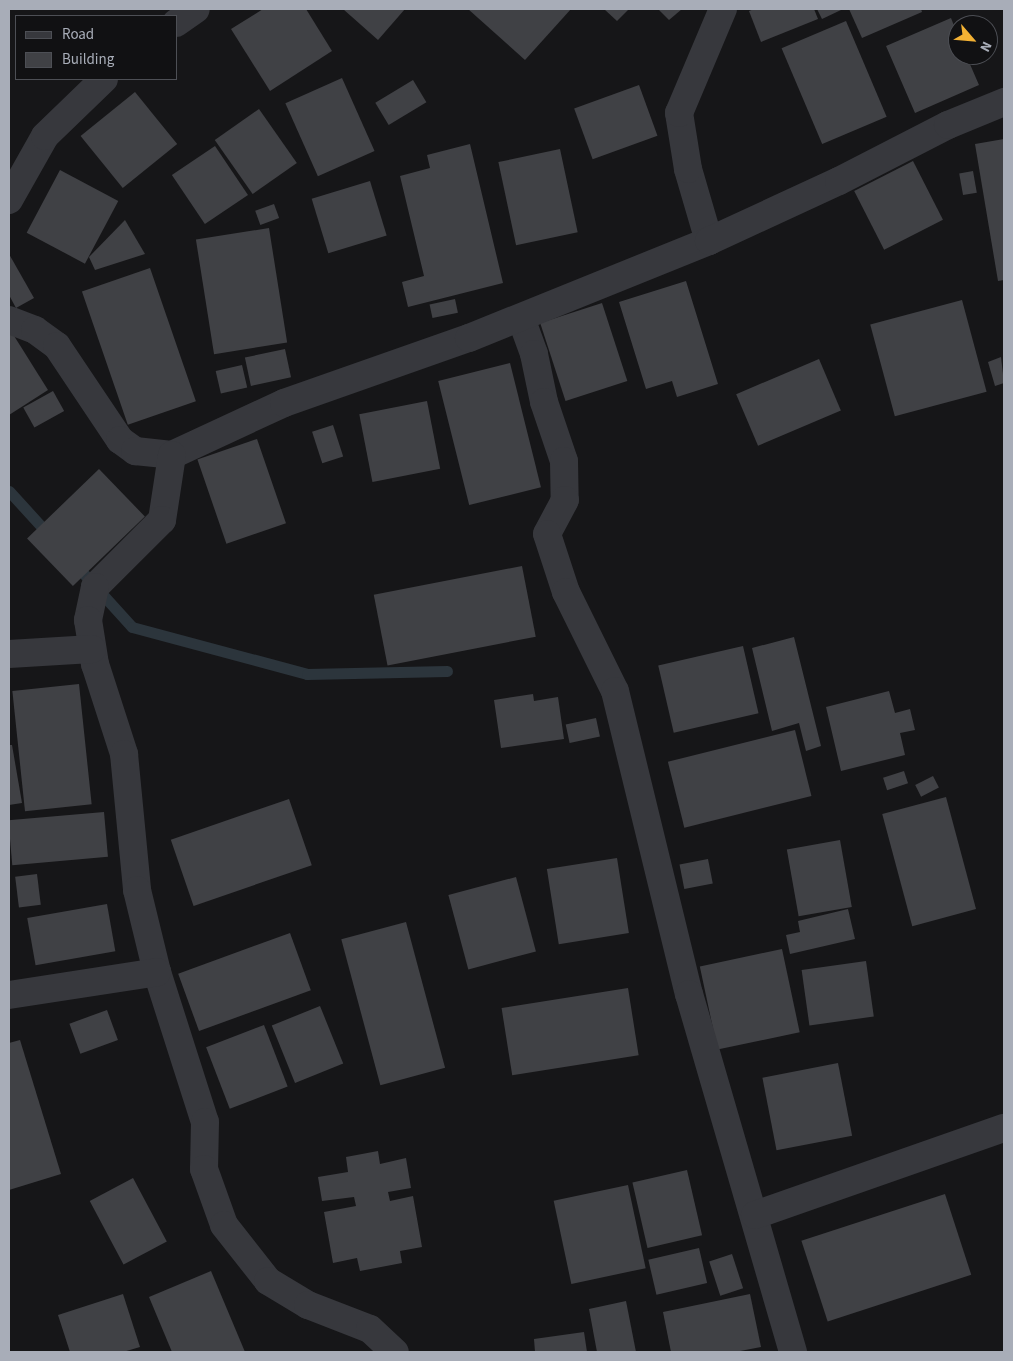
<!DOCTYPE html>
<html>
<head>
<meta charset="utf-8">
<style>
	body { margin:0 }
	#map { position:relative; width:1013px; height:1361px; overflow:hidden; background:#161618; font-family:"Source Sans 3",sans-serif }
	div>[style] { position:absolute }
	.stream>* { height:11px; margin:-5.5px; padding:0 5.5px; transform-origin:5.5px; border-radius:5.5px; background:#2c353c }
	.building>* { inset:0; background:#404145; transform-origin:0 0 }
	.minor>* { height:28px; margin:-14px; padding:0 14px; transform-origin:14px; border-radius:14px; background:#37383d }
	span { translate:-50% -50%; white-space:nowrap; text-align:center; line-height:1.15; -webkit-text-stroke:4px #111113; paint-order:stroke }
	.frame { position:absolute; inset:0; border:10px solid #a8adb8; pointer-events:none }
	.legend { position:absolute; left:15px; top:15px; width:162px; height:65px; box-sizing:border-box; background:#111113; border:1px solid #4d4f55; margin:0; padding:6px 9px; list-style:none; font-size:15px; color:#a8adb8 }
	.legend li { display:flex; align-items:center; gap:10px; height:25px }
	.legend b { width:25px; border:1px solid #4d4f55 }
	.north { position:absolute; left:948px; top:15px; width:50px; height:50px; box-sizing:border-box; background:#111113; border:1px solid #4d4f55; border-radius:50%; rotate:117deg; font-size:14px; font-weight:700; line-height:20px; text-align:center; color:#a8adb8 }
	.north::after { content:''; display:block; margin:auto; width:18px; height:22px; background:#f2b134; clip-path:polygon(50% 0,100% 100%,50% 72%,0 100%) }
</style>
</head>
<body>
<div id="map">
	<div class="stream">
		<div style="left:9px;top:491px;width:61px;rotate:47.7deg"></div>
		<div style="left:74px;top:563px;width:86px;rotate:47.8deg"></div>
		<div style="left:132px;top:627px;width:181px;rotate:15deg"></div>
		<div style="left:307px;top:674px;width:140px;rotate:-1.2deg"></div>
	</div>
	<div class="building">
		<div style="clip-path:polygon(263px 9px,306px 9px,332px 51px,270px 91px,231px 29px)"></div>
		<div style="clip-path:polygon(343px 9px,405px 9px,378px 40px)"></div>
		<div style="clip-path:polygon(468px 9px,571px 9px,525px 60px)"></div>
		<div style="clip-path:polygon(604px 9px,629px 9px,617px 21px)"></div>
		<div style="clip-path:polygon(658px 9px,682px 9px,669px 20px)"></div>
		<div style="clip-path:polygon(754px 9px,814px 9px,818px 19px,761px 42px,749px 11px)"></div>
		<div style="clip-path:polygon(817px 9px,841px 9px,841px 10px,822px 19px)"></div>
		<div style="clip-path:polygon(849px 9px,921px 9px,922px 12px,862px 38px)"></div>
		<div style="clip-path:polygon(951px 18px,958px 36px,958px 55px,966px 55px,979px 85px,915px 113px,886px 46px)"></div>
		<div style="left:846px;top:21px;width:104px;height:70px;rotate:67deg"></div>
		<div style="left:342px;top:78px;width:80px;height:62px;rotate:66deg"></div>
		<div style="left:413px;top:80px;width:26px;height:44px;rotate:59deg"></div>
		<div style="left:639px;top:85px;width:54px;height:69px;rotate:70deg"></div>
		<div style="left:135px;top:92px;width:67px;height:70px;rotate:51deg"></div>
		<div style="left:259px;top:109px;width:66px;height:54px;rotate:55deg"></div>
		<div style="clip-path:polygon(1004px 139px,1004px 280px,998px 281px,975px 144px)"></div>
		<div style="clip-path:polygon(470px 144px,503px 283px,408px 307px,402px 282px,424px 276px,400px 176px,430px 168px,427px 155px)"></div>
		<div style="left:215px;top:146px;width:59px;height:52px;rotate:56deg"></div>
		<div style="left:560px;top:149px;width:85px;height:63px;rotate:78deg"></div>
		<div style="left:913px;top:161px;width:66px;height:66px;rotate:63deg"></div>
		<div style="left:60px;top:170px;width:66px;height:71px;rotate:28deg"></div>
		<div style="left:973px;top:171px;width:22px;height:14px;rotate:80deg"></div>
		<div style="left:370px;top:181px;width:57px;height:61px;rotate:73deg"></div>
		<div style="left:274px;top:204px;width:15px;height:20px;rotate:70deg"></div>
		<div style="clip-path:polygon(125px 220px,145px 254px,95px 270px,89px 257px)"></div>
		<div style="left:269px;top:228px;width:116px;height:74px;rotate:81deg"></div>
		<div style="clip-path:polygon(9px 254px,34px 298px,16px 308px,9px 295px)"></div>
		<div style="left:150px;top:268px;width:141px;height:72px;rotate:71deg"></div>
		<div style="clip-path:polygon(686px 281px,718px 384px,677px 397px,672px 381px,646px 389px,619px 302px)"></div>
		<div style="left:455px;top:299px;width:14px;height:26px;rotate:78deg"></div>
		<div style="left:962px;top:300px;width:95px;height:95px;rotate:75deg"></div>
		<div style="left:602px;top:303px;width:82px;height:65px;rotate:72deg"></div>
		<div style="clip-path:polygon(11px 331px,48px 390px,9px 415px,9px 333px)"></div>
		<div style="left:285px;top:349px;width:29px;height:41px;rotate:78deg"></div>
		<div style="clip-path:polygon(1001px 357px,1004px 383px,995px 386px,988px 362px)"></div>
		<div style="left:819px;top:359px;width:56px;height:90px;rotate:67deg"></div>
		<div style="left:510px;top:363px;width:128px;height:74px;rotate:76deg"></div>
		<div style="left:242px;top:365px;width:23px;height:27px;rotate:77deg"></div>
		<div style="left:53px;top:391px;width:23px;height:34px;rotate:61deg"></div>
		<div style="left:427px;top:401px;width:69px;height:69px;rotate:79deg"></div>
		<div style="left:333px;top:425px;width:33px;height:22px;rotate:72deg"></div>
		<div style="left:257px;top:439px;width:89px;height:63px;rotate:71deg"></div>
		<div style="left:99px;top:469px;width:66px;height:100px;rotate:46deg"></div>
		<div style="left:522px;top:566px;width:72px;height:151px;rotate:79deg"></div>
		<div style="clip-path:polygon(794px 637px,821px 746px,806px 751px,799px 723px,772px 731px,752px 648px)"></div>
		<div style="left:743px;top:646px;width:69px;height:87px;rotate:77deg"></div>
		<div style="left:79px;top:684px;width:121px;height:67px;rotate:84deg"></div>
		<div style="clip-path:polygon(889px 691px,895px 713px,910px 709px,915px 730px,900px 733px,905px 755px,841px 771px,826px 707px)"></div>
		<div style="clip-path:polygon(533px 694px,534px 701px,558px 697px,564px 739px,501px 748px,494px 700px)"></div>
		<div style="left:596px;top:718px;width:19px;height:31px;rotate:78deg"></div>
		<div style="left:795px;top:730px;width:68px;height:131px;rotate:76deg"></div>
		<div style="clip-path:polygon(9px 745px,12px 745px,22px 803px,9px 805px)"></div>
		<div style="left:904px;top:771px;width:13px;height:22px;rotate:72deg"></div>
		<div style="left:933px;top:776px;width:13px;height:20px;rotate:63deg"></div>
		<div style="left:946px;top:797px;width:116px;height:66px;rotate:75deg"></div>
		<div style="left:289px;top:799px;width:70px;height:125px;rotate:71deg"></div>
		<div style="left:104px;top:812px;width:45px;height:96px;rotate:85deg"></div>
		<div style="left:840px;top:840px;width:68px;height:54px;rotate:80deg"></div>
		<div style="left:617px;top:858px;width:76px;height:71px;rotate:81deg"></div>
		<div style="left:708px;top:859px;width:25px;height:29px;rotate:79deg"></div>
		<div style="left:37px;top:874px;width:31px;height:22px;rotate:83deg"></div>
		<div style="left:516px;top:877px;width:77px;height:70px;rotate:75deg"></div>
		<div style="left:107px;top:904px;width:48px;height:81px;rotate:80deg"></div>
		<div style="clip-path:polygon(848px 909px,855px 939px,790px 954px,786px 935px,800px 932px,798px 921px)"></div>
		<div style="left:406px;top:922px;width:151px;height:67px;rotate:75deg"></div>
		<div style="left:290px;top:933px;width:61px;height:119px;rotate:70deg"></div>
		<div style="left:782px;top:949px;width:85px;height:84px;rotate:78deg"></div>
		<div style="left:866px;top:961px;width:56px;height:65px;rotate:82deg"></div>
		<div style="left:628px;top:988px;width:68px;height:128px;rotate:81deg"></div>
		<div style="left:320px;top:1006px;width:62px;height:52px;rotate:68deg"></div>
		<div style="left:107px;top:1010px;width:32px;height:40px;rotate:70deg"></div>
		<div style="left:264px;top:1025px;width:66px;height:62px;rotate:69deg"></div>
		<div style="clip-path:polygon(20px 1040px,61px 1174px,9px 1190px,9px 1043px)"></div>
		<div style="left:838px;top:1063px;width:74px;height:77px;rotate:79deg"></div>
		<div style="clip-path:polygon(378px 1151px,380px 1164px,406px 1158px,411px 1188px,388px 1192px,390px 1201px,413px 1196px,422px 1247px,400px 1251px,402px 1263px,360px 1271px,357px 1258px,333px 1263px,324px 1212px,356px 1206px,354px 1197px,322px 1201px,318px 1177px,348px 1172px,346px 1157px)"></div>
		<div style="left:687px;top:1170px;width:67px;height:56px;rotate:77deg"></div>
		<div style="left:133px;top:1178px;width:72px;height:49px;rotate:62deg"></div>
		<div style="left:628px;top:1185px;width:85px;height:76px;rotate:78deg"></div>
		<div style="left:945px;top:1194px;width:85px;height:151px;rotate:72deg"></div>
		<div style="left:699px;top:1248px;width:36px;height:52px;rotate:77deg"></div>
		<div style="left:732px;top:1254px;width:36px;height:24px;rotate:72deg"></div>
		<div style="clip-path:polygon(211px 1271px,245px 1352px,172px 1352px,149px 1297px)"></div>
		<div style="clip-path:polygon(123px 1294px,140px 1347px,123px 1352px,70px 1352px,58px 1315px)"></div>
		<div style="clip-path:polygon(750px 1294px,761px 1347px,735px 1352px,671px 1352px,663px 1312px)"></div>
		<div style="clip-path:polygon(626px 1301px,636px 1352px,597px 1352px,589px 1309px)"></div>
		<div style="clip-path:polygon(584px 1332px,587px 1352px,535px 1352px,534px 1339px)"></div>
	</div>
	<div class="minor">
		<div style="left:176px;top:23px;width:24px;rotate:-35deg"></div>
		<div style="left:9px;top:200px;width:73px;rotate:-60.6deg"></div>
		<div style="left:45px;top:136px;width:82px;rotate:-44deg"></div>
		<div style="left:709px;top:241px;width:75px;rotate:-106.3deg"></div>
		<div style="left:688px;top:169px;width:57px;rotate:-99.1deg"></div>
		<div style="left:679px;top:113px;width:113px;rotate:-67.1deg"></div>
		<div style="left:521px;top:318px;width:38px;rotate:70deg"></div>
		<div style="left:534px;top:354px;width:49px;rotate:78.2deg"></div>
		<div style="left:544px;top:402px;width:62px;rotate:71.3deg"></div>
		<div style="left:564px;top:461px;width:39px;rotate:89deg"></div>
		<div style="left:565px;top:500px;width:38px;rotate:118deg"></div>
		<div style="left:547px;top:534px;width:61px;rotate:71.9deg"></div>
		<div style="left:566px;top:592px;width:110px;rotate:63.7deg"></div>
		<div style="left:615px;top:691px;width:312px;rotate:76.3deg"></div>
		<div style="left:689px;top:994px;width:373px;rotate:73.8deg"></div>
		<div style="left:9px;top:320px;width:28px;rotate:21deg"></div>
		<div style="left:35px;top:330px;width:27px;rotate:36deg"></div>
		<div style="left:57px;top:346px;width:113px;rotate:56.2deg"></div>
		<div style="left:120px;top:440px;width:19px;rotate:36deg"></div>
		<div style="left:135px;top:451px;width:37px;rotate:6deg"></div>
		<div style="left:172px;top:455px;width:123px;rotate:-24.9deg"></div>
		<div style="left:284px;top:403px;width:196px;rotate:-19.4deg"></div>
		<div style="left:469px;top:338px;width:259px;rotate:-22deg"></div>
		<div style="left:709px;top:241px;width:143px;rotate:-24.8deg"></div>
		<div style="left:839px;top:181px;width:123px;rotate:-27.2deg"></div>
		<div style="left:948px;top:125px;width:61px;rotate:-22.3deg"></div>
		<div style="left:172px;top:455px;width:66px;rotate:98.7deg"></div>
		<div style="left:162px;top:520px;width:95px;rotate:135deg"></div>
		<div style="left:95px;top:587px;width:34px;rotate:102deg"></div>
		<div style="left:88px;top:620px;width:45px;rotate:81deg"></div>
		<div style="left:95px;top:664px;width:95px;rotate:72.1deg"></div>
		<div style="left:124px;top:754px;width:137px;rotate:84.5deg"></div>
		<div style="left:137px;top:890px;width:84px;rotate:76.3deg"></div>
		<div style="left:157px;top:972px;width:157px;rotate:72.3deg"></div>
		<div style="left:205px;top:1122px;width:47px;rotate:91.2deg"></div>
		<div style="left:204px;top:1169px;width:59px;rotate:70.3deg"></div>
		<div style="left:224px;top:1225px;width:71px;rotate:51.8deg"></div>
		<div style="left:268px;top:1281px;width:47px;rotate:31deg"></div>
		<div style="left:308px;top:1305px;width:66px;rotate:21.2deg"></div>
		<div style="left:370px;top:1329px;width:34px;rotate:43deg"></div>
		<div style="left:9px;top:654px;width:83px;rotate:-3.4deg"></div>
		<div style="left:9px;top:995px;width:150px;rotate:-8.8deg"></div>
		<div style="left:755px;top:1215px;width:264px;rotate:-19.3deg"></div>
	</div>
	<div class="frame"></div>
	<ul class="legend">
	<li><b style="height:6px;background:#37383d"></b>Road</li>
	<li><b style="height:14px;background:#404145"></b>Building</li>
	</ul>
	<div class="north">N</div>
</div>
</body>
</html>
